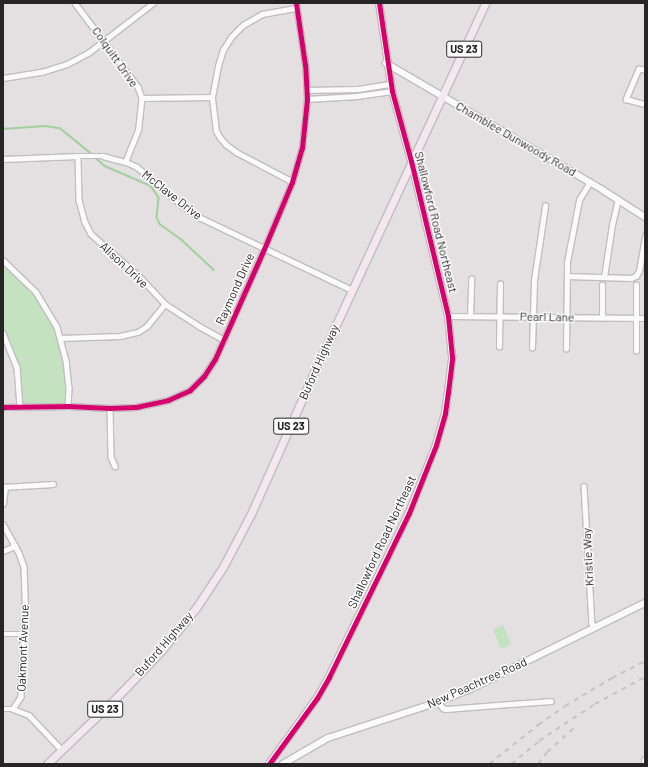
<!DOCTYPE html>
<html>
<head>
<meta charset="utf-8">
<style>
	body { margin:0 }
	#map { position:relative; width:648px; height:767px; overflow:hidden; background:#e4dfe1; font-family:Barlow,sans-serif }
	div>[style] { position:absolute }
	.green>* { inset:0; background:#c4e2c0; transform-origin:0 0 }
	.stream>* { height:1.5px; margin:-0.75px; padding:0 0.75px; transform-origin:0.75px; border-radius:0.75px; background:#a2d09c }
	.roads { filter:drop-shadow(1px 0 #c0bdbe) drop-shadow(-1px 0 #c0bdbe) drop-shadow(0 1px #c0bdbe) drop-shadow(0 -1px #c0bdbe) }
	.minor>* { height:4.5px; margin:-2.25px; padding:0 2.25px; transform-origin:2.25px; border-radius:2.25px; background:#fbfafa }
	.tertiary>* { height:5.5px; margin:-2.75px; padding:0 2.75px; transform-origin:2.75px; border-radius:2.75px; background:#fbfafa }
	.primary>* { height:7px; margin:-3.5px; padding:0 3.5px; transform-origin:3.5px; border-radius:3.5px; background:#f2e8ee }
	.rail>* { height:1.5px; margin-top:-0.75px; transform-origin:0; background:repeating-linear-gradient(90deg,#c4c3c3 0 5px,transparent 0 10px) }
	.cycleway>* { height:5px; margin:-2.5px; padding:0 2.5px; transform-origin:2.5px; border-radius:2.5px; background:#d6006c }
	span { translate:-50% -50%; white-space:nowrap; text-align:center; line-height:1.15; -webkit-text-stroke:3px #fff; paint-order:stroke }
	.shield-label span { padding:1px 3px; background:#fff; border:1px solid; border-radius:3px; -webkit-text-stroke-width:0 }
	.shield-label { font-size:11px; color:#262425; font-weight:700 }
	.street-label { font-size:12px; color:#262425 }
	.frame { position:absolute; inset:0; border:4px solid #262425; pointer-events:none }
</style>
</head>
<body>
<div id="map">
	<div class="green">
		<div style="clip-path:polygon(3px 264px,45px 304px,62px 342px,68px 367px,68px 406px,21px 407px,17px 366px,3px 332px)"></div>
		<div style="left:503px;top:625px;width:21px;height:11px;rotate:67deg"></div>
	</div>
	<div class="stream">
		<div style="left:3px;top:129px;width:42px;rotate:-4.1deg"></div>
		<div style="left:45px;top:126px;width:15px;rotate:8deg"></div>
		<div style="left:60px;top:128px;width:41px;rotate:39.1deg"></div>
		<div style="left:96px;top:158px;width:12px;rotate:42deg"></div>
		<div style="left:105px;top:166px;width:50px;rotate:23.5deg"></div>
		<div style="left:151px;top:186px;width:14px;rotate:56deg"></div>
		<div style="left:159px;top:198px;width:20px;rotate:96deg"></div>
		<div style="left:157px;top:218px;width:7px;rotate:63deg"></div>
		<div style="left:160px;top:224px;width:26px;rotate:36deg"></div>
		<div style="left:181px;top:239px;width:45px;rotate:43.2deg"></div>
	</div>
	<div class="roads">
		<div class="minor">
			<div style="left:75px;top:3px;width:105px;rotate:53.1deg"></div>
			<div style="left:138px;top:87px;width:12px;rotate:70deg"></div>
			<div style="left:142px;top:98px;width:31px;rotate:96deg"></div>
			<div style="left:139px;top:129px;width:35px;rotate:112deg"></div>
			<div style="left:645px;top:70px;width:6px;rotate:-171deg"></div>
			<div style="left:639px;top:69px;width:33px;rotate:113deg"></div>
			<div style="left:626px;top:99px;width:20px;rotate:15deg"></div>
			<div style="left:3px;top:78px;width:39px;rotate:-9deg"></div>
			<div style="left:42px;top:72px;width:26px;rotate:-18deg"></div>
			<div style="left:67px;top:64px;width:24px;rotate:-28deg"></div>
			<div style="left:88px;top:53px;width:82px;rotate:-37.6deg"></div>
			<div style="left:307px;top:90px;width:51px;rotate:-1.1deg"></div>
			<div style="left:358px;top:89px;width:33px;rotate:-9deg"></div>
			<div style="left:142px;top:98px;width:70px;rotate:-0.8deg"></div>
			<div style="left:307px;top:99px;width:50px;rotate:-3.4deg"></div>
			<div style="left:357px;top:96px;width:35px;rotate:-8deg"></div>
			<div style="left:78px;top:156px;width:44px;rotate:88.7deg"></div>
			<div style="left:79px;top:200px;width:23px;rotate:75deg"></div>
			<div style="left:85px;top:222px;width:13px;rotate:63deg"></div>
			<div style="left:91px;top:234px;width:68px;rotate:41.4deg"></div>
			<div style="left:142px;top:279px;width:34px;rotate:47deg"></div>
			<div style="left:165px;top:304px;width:40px;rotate:32.9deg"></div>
			<div style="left:199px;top:326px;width:29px;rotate:29deg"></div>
			<div style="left:3px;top:159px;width:75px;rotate:-2.3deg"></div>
			<div style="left:78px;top:156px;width:25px"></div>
			<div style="left:103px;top:156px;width:24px;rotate:15deg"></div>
			<div style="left:126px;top:162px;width:12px;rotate:24deg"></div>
			<div style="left:137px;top:167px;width:60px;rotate:40.3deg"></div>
			<div style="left:183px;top:206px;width:19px;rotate:35deg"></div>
			<div style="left:199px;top:217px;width:170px;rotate:25.5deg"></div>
			<div style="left:292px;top:182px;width:62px;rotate:-152.2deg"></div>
			<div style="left:237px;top:153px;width:14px;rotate:-144deg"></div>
			<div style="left:226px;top:145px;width:9px;rotate:-131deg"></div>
			<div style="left:220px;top:138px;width:8px;rotate:-120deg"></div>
			<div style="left:216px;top:131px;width:34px;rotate:-97deg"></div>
			<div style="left:212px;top:97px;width:32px;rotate:-79deg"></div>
			<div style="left:218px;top:66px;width:17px;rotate:-73deg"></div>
			<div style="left:223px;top:50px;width:15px;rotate:-58deg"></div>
			<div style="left:231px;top:37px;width:17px;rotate:-45deg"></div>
			<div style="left:243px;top:25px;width:22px;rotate:-30deg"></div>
			<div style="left:262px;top:14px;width:35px;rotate:-10deg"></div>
			<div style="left:3px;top:260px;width:46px;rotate:44.1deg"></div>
			<div style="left:36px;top:292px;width:41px;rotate:59deg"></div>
			<div style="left:57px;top:327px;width:34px;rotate:75deg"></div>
			<div style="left:66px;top:360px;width:28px;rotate:84deg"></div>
			<div style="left:69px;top:388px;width:18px;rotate:93deg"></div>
			<div style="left:567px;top:276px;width:64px;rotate:1.8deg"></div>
			<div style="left:631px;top:278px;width:5px;rotate:-22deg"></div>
			<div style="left:636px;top:276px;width:6px;rotate:-59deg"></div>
			<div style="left:639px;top:271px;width:36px;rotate:-80deg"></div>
			<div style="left:604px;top:277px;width:53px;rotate:-81.3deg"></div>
			<div style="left:612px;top:225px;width:26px;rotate:-77deg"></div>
			<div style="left:448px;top:316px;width:197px;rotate:0.6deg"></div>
			<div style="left:470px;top:316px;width:37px;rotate:-88deg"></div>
			<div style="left:602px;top:318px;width:33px;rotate:-90deg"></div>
			<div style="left:3px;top:333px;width:37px;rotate:68deg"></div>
			<div style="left:17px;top:367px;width:40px;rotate:85.7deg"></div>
			<div style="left:60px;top:338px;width:60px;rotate:-1.9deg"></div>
			<div style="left:120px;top:336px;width:18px;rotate:-13deg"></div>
			<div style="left:138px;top:332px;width:11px;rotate:-34deg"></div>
			<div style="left:147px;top:326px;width:28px;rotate:-51deg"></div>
			<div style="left:499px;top:347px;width:63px;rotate:-89.1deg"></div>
			<div style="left:532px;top:348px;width:68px;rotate:-88.3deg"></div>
			<div style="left:534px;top:280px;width:75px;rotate:-81.5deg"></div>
			<div style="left:566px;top:349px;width:87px;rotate:-89.3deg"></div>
			<div style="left:567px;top:262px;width:63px;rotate:-79deg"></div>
			<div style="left:579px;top:200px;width:21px;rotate:-59deg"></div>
			<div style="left:636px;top:351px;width:66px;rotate:-90deg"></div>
			<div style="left:3px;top:407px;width:65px;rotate:-0.9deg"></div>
			<div style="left:68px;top:406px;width:42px;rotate:2.7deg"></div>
			<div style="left:110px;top:408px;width:26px;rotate:-2deg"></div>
			<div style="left:136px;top:407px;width:33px;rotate:-12deg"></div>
			<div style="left:168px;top:400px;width:24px;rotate:-24deg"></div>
			<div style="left:190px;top:390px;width:20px;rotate:-45deg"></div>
			<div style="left:204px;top:376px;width:20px;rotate:-57deg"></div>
			<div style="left:215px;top:359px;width:120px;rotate:-66deg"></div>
			<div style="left:264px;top:249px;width:73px;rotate:-67.3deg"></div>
			<div style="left:292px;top:182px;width:35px;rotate:-74deg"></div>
			<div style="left:302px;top:148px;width:49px;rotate:-84.2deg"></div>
			<div style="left:307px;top:99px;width:34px;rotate:-93deg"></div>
			<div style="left:305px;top:65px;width:63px;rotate:-98.3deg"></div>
			<div style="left:110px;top:408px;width:49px;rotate:88.8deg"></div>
			<div style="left:111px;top:457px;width:10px;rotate:66deg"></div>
			<div style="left:584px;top:486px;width:137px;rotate:86.7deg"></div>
			<div style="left:592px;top:623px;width:5px;rotate:68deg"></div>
			<div style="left:3px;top:487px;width:50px;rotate:-3.4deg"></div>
			<div style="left:3px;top:504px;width:17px;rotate:-83deg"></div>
			<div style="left:3px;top:524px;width:33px;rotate:61deg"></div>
			<div style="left:19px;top:553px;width:15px;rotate:70deg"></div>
			<div style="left:24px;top:567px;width:37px;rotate:88deg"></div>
			<div style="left:25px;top:604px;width:93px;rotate:92.5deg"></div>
			<div style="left:21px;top:697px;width:14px;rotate:124deg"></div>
			<div style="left:3px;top:551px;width:13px;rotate:-23deg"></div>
			<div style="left:3px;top:634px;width:22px"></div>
			<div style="left:438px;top:702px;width:8px;rotate:50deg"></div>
			<div style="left:443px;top:708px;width:3px;rotate:18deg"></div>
			<div style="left:446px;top:709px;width:105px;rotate:-4.4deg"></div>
			<div style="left:3px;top:709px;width:10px"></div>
			<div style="left:13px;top:709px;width:17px;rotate:21deg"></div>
			<div style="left:29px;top:715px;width:48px;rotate:46.7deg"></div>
		</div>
		<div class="tertiary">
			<div style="left:386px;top:63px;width:251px;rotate:30.3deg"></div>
			<div style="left:603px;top:190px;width:50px;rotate:32.7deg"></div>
			<div style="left:269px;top:764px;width:82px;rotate:-54deg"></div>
			<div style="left:317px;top:698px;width:24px;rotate:-60deg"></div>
			<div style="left:329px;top:677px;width:182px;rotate:-64deg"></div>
			<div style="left:409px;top:513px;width:73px;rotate:-68.3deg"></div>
			<div style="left:436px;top:445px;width:33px;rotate:-74deg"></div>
			<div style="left:445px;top:413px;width:21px;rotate:-82deg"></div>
			<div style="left:448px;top:392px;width:35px;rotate:-83deg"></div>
			<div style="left:452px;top:357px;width:41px;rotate:-95.6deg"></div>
			<div style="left:448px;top:316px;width:159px;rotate:-103.4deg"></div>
			<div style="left:411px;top:161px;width:73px;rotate:-105.2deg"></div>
			<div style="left:392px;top:91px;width:89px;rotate:-98.4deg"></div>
			<div style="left:283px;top:764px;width:52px;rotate:-30deg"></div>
			<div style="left:328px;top:738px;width:116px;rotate:-18.1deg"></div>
			<div style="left:438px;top:702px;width:32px;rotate:-22deg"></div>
			<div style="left:468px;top:690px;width:197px;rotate:-26.2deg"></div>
			<div style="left:645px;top:764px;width:3px;rotate:-90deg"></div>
		</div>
		<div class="primary">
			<div style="left:47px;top:764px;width:93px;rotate:-43.7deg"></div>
			<div style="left:114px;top:700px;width:68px;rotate:-46.2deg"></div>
			<div style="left:161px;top:651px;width:55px;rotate:-50.9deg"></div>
			<div style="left:196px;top:608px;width:49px;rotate:-56.6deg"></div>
			<div style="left:223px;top:567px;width:60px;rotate:-62.2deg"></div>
			<div style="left:251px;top:514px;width:158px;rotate:-66deg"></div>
			<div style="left:315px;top:370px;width:404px;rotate:-65.1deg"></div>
		</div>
	</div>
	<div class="rail">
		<div style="left:489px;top:764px;width:63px;rotate:-38.5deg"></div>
		<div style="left:538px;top:725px;width:33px;rotate:-35deg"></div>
		<div style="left:565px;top:706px;width:55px;rotate:-30.8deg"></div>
		<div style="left:612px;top:678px;width:37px;rotate:-27deg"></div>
		<div style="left:511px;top:764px;width:36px;rotate:-39deg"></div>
		<div style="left:539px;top:741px;width:67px;rotate:-33.5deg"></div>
		<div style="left:595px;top:704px;width:57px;rotate:-28.4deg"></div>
		<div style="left:538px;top:764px;width:15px;rotate:-53deg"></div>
		<div style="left:547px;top:752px;width:38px;rotate:-42deg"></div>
	</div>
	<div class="cycleway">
		<div style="left:3px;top:407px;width:65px;rotate:-0.9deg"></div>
		<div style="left:68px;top:406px;width:42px;rotate:2.7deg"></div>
		<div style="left:110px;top:408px;width:26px;rotate:-2deg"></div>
		<div style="left:136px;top:407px;width:33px;rotate:-12deg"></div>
		<div style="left:168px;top:400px;width:24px;rotate:-24deg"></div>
		<div style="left:190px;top:390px;width:20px;rotate:-45deg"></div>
		<div style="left:204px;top:376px;width:20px;rotate:-57deg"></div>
		<div style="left:215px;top:359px;width:120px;rotate:-66deg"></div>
		<div style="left:264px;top:249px;width:73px;rotate:-67.3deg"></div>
		<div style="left:292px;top:182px;width:35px;rotate:-74deg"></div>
		<div style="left:302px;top:148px;width:49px;rotate:-84.2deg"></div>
		<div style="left:307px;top:99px;width:34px;rotate:-93deg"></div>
		<div style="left:305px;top:65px;width:63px;rotate:-98.3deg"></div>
		<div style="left:269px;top:764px;width:82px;rotate:-54deg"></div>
		<div style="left:317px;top:698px;width:24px;rotate:-60deg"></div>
		<div style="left:329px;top:677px;width:182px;rotate:-64deg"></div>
		<div style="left:409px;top:513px;width:73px;rotate:-68.3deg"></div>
		<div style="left:436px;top:445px;width:33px;rotate:-74deg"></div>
		<div style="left:445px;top:413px;width:21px;rotate:-82deg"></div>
		<div style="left:448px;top:392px;width:35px;rotate:-83deg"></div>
		<div style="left:452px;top:357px;width:41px;rotate:-95.6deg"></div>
		<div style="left:448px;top:316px;width:159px;rotate:-103.4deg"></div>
		<div style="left:411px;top:161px;width:73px;rotate:-105.2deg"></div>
		<div style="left:392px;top:91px;width:89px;rotate:-98.4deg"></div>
	</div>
	<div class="shield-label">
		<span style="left:464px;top:49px">US 23</span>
		<span style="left:291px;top:426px">US 23</span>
		<span style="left:105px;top:709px">US 23</span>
	</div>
	<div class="street-label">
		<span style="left:115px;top:57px;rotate:55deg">Colquitt Drive</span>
		<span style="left:516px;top:139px;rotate:30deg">Chamblee Dunwoody Road</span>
		<span style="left:172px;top:195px;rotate:38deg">McClave Drive</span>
		<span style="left:436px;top:222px;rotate:76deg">Shallowford Road Northeast</span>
		<span style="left:124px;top:265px;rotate:43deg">Alison Drive</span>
		<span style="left:235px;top:289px;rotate:-66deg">Raymond Drive</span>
		<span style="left:547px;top:317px;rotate:1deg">Pearl Lane</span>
		<span style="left:319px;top:362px;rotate:-66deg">Buford Highway</span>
		<span style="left:382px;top:542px;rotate:-65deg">Shallowford Road Northeast</span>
		<span style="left:588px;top:557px;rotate:-93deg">Kristie Way</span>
		<span style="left:164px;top:644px;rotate:-49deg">Buford Highway</span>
		<span style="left:23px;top:648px;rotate:-88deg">Oakmont Avenue</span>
		<span style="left:477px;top:683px;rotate:-24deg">New Peachtree Road</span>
	</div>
	<div class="frame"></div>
</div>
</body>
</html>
